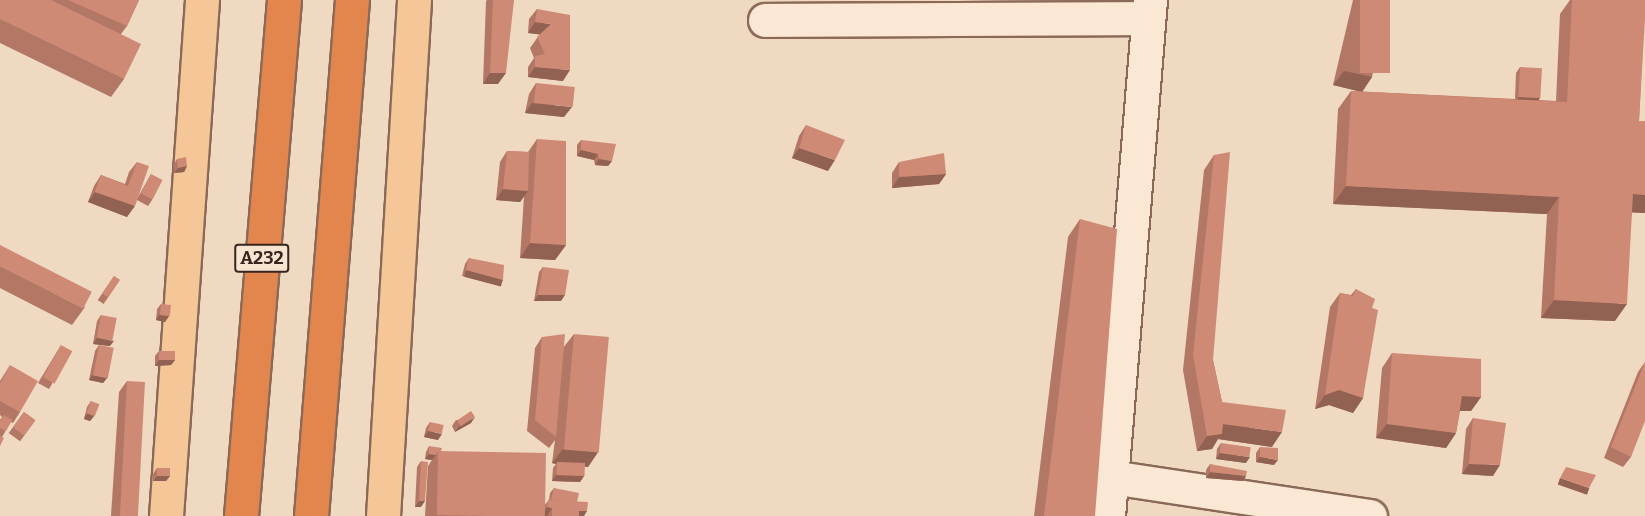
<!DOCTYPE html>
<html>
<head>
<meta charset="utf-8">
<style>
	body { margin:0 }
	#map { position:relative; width:1645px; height:516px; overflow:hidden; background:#f0d9c1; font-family:Bitter,serif }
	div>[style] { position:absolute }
	.roads { filter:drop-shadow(2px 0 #8a6958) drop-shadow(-2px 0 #8a6958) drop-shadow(0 2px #8a6958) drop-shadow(0 -2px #8a6958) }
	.minor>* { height:33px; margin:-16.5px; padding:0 16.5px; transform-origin:16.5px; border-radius:16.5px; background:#fae8d4 }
	.major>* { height:33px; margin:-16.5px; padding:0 16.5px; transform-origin:16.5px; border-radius:16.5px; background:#f5c697 }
	.highway>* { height:33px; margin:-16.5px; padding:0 16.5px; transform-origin:16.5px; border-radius:16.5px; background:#e3864e }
	.wall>* { inset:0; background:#b27765; transform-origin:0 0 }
	.shaded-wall>* { inset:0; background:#916152; transform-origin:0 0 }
	.building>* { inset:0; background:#cf8a75; transform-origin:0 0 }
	span { translate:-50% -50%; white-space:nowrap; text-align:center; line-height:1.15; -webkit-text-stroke:4.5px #f7e5d1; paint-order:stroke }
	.shield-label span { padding:2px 4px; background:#f7e5d1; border:2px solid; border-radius:4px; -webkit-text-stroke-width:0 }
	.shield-label { font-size:18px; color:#39251d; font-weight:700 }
</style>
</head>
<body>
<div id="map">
	<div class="roads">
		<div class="minor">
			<div style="left:765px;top:20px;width:382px;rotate:-0.3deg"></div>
			<div style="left:1111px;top:477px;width:262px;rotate:8.6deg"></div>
			<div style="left:1108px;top:516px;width:518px;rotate:-85.35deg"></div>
		</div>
		<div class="major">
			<div style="left:166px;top:516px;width:517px;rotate:-86.01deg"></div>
			<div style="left:383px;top:516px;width:517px;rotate:-86.56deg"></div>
		</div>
		<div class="highway">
			<div style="left:241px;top:516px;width:518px;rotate:-85.24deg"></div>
			<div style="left:311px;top:516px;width:518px;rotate:-85.46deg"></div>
		</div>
	</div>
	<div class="wall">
		<div style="clip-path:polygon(0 0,139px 0,127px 26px,121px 34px,124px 79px,111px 97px,0 43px)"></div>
		<div style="clip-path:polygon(487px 0,514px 0,498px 84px,483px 84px,486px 1px)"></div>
		<div style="clip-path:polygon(1353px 0,1390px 0,1372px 77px,1362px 92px,1333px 85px)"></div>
		<div style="clip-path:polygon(1570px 0,1645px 0,1639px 121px,1645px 213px,1632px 212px,1615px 321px,1541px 318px,1547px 214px,1333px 204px,1338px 109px,1351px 91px,1515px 99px,1516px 73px,1520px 67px,1540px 98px,1538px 100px,1556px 101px,1560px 14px)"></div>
		<div style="clip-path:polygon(537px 9px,563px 81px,528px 77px,528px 67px,534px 58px,530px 48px,540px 34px,528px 33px,529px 19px)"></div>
		<div style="clip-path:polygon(536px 83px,564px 117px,525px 113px,529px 94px)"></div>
		<div style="clip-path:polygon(806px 125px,828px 171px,792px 158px,799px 136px)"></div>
		<div style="clip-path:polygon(537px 139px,566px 245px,555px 260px,520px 258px,524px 196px,520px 202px,496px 200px,500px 162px,507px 151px,528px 152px)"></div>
		<div style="clip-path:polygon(581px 140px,612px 161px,608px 166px,595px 165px,594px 160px,577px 156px,577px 145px)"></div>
		<div style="clip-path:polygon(1214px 155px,1213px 360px,1222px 402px,1272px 447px,1218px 439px,1212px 449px,1197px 451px,1183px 370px,1204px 170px)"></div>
		<div style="clip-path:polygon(177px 159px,187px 166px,184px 172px,174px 173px,173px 165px)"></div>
		<div style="clip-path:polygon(137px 162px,138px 197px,151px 174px,152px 200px,148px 206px,137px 200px,127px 217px,88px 202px,94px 186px,101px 175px,125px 184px,129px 172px)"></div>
		<div style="clip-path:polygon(899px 162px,946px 174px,939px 184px,892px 188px,892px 173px)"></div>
		<div style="clip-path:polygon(1080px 219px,1095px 516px,1034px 516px,1068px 237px)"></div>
		<div style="clip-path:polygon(0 245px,85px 307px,72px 325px,0 288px)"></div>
		<div style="clip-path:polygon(469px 258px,503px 280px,500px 286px,462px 276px,465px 264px)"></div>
		<div style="clip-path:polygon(543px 267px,561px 301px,534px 301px,539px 272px)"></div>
		<div style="left:114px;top:276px;width:7px;height:29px;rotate:34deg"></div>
		<div style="clip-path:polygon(1356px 289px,1372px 308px,1363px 398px,1353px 413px,1329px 405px,1315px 409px,1330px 307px,1340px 293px,1351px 295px)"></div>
		<div style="clip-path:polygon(161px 304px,169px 316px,165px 322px,156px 320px,157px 309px)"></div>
		<div style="clip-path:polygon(101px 315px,110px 346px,93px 344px,97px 321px)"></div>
		<div style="clip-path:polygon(574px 334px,598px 452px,588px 467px,584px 466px,584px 476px,580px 482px,552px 481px,553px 468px,556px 464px,552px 463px,555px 440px,549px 448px,527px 431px,535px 348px,542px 337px,563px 348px)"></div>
		<div style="clip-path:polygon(61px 345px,52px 384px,49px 389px,38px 383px)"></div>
		<div style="clip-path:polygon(99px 345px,107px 378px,103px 383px,89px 380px,95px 351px)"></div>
		<div style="clip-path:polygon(159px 351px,175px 360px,171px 365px,155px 366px,155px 356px)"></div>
		<div style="clip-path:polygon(1392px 353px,1481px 397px,1471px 411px,1460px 411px,1456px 433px,1446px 448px,1376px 438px,1382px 368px)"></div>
		<div style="clip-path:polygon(1645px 362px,1631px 457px,1623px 467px,1604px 458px,1638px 372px)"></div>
		<div style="clip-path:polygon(10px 365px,20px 412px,13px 423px,11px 422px,2px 437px,0 446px,0 420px,2px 417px,0 415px,0 381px)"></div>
		<div style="clip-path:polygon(127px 381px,137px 516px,111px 516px,119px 392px)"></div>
		<div style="clip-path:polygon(91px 401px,94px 416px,90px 421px,84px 419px,87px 407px)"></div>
		<div style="left:24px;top:412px;width:14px;height:26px;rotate:36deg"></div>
		<div style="clip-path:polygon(1473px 418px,1493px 476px,1462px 474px,1466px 429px)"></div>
		<div style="clip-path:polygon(456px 420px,471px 423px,455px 432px,452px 426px)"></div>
		<div style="clip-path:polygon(430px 422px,438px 440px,424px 437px,426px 428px)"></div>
		<div style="clip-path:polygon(1221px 443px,1246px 463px,1216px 459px,1217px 449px)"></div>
		<div style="clip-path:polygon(429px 446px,441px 451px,543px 507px,549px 500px,550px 493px,554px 488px,577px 502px,584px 516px,425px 516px,428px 466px,432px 460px,425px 459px,426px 452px)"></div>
		<div style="clip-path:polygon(1260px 447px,1274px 465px,1256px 462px,1256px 453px)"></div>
		<div style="clip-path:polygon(421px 461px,421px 507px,415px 507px,417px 467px)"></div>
		<div style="clip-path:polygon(1210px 464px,1246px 476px,1243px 481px,1206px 478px,1206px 470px)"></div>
		<div style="clip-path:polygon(157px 468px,170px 476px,166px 481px,153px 481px,153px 474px)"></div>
	</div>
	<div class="shaded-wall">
		<div style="clip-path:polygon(535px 22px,551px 24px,543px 35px,528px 33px)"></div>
		<div style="clip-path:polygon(535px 67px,570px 70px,563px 81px,528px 77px)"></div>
		<div style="clip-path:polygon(1344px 71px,1372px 77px,1362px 92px,1333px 85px)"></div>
		<div style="clip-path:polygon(490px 73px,506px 73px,498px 84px,483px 84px)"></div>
		<div style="clip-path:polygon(1519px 97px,1540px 98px,1536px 104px,1515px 103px)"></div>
		<div style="clip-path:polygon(532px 103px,572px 107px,564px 117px,525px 113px)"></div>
		<div style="clip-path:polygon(799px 148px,835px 160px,828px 171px,792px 158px)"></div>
		<div style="clip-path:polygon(581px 150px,598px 154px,594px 160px,577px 156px)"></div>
		<div style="clip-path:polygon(599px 159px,612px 161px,608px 166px,595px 165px)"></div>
		<div style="clip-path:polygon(187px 166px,184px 172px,174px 173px,178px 168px)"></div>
		<div style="clip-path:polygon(946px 174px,939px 184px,892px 188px,899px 177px)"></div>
		<div style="clip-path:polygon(1346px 186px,1559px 197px,1547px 214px,1333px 204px)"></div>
		<div style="clip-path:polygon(503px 189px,528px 191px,520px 202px,496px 200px)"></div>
		<div style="clip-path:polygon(95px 192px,135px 206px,127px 217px,88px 202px)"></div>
		<div style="clip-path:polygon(1633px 194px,1645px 195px,1645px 213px,1621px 212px)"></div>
		<div style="clip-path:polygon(530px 243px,566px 245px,555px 260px,520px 258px)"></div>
		<div style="left:466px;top:270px;width:38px;height:7px;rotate:15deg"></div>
		<div style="clip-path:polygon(538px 295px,565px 295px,561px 301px,534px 301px)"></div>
		<div style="clip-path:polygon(1554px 300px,1627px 304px,1615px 321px,1541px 318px)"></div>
		<div style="clip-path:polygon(159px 315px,169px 316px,165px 322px,156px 320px)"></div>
		<div style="clip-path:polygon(97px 338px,114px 341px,110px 346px,93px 344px)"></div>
		<div style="clip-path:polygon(159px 360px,175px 360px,171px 365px,155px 366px)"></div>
		<div style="clip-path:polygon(93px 375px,107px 378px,103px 383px,89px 380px)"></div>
		<div style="clip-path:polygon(1339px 390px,1363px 398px,1353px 413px,1329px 405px,1315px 409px,1325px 395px)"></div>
		<div style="clip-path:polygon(1462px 396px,1481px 397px,1471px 411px,1452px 411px)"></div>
		<div style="clip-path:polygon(87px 413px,94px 416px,90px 421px,84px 419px)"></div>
		<div style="clip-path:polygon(475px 417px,471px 423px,455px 432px,459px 426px)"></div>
		<div style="clip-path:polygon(1223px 424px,1282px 432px,1272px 447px,1218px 439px,1212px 449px,1197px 451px,1207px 436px)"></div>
		<div style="clip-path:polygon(1387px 424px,1456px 433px,1446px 448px,1376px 438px)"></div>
		<div style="clip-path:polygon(428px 431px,442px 434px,438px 440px,424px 437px)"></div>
		<div style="clip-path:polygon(563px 449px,598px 452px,588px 467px,557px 464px,557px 462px,556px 464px,552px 463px)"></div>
		<div style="clip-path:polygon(1220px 453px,1250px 457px,1246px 463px,1216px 459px)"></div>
		<div style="clip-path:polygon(429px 454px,436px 455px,432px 460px,425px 459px)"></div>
		<div style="clip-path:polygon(1260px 457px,1278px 460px,1274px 465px,1256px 462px)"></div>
		<div style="clip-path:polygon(1469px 464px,1500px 465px,1493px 476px,1462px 474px)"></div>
		<div style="clip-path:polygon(1210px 472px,1246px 476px,1243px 481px,1206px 478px)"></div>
		<div style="clip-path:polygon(556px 475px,584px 476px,580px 482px,552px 481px)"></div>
		<div style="clip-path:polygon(157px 476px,170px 476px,166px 481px,153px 481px)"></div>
		<div style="left:1560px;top:478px;width:31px;height:7px;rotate:19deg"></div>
		<div style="clip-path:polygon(419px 501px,425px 501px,421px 507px,415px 507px)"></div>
		<div style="clip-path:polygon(547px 507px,552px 508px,547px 516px,541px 516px)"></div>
		<div style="clip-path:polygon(579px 511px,587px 511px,584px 516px,575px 516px)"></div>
	</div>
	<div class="building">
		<div style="clip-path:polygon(0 0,51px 0,141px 44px,124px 79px,0 19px)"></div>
		<div style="clip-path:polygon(68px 0,139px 0,127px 26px)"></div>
		<div style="clip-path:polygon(493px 0,514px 0,506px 73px,490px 73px)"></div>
		<div style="left:1360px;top:0;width:30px;height:73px"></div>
		<div style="clip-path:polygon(1572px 0,1645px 0,1645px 19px,1639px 121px,1645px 121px,1645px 195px,1633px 194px,1627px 304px,1554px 300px,1559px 197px,1346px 186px,1351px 91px,1567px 102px)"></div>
		<div style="clip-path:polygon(537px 9px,570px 15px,570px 70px,535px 67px,535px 56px,545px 54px,537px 37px,551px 24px,535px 22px)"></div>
		<div style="left:1520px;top:67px;width:22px;height:30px;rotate:3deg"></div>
		<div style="left:536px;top:83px;width:39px;height:20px;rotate:6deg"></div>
		<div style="clip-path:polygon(806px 125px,845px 140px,835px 160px,799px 148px)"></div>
		<div style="clip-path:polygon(537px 139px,566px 141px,566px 245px,530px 243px)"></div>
		<div style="clip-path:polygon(581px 140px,616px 144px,612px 161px,599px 159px,598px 154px,581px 150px)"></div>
		<div style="clip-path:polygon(507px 151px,529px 152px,528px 191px,503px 189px)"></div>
		<div style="clip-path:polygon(1230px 152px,1213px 360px,1222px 402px,1286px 410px,1282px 432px,1223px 424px,1222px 434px,1207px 436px,1193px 355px,1214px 155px)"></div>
		<div style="clip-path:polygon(944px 153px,946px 174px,899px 177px,899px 162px)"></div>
		<div style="clip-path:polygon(186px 157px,187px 166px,178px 168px,177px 159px)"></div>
		<div style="clip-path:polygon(137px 162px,149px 166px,135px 206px,95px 192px,101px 175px,128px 186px)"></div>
		<div style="left:151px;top:174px;width:13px;height:22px;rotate:27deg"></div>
		<div style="clip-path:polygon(1080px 219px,1117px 229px,1095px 516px,1044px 516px)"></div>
		<div style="left:0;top:245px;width:103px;height:19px;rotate:27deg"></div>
		<div style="clip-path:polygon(469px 258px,504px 265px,503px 280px,466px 270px)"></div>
		<div style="clip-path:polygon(543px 267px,569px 270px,565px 295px,538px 295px)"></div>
		<div style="left:114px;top:276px;width:7px;height:21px;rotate:34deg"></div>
		<div style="clip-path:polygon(1356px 289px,1375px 299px,1372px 308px,1378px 310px,1363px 398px,1339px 390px,1325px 395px,1340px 293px,1353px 296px)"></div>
		<div style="left:161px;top:304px;width:10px;height:11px;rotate:6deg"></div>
		<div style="left:101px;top:315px;width:16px;height:23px;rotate:11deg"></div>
		<div style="clip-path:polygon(565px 334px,556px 437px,535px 420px,542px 337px)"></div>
		<div style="left:574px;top:334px;width:35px;height:116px;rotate:5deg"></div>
		<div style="left:61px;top:345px;width:13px;height:37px;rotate:29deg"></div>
		<div style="left:99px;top:345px;width:15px;height:31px;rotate:11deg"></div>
		<div style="left:159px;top:351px;width:16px;height:9px"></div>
		<div style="clip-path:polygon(1392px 353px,1481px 359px,1481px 397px,1462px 396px,1456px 433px,1387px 424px)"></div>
		<div style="clip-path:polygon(1645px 362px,1645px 421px,1631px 457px,1611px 447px)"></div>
		<div style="clip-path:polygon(10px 365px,38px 381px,20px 412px,0 401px,0 384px)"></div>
		<div style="left:127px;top:381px;width:18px;height:135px;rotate:3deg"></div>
		<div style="left:91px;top:401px;width:9px;height:13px;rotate:21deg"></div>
		<div style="left:471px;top:411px;width:7px;height:17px;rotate:56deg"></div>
		<div style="left:24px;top:412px;width:14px;height:19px;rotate:36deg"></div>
		<div style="clip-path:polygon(4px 415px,12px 420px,6px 431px,0 428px,0 421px)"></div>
		<div style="clip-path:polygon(1473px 418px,1506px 423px,1500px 465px,1469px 464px)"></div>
		<div style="left:430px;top:422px;width:14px;height:9px;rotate:12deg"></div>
		<div style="clip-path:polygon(0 436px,4px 438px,0 446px)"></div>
		<div style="left:1221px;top:443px;width:30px;height:10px;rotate:8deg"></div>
		<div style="clip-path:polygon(429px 446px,442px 448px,441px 451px,438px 451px,436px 455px,429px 454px)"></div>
		<div style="clip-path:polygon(1260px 447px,1278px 448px,1278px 460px,1260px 457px)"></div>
		<div style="left:438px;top:451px;width:108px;height:64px;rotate:1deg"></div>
		<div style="clip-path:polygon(421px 461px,428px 462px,425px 501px,419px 501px)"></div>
		<div style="left:557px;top:462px;width:28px;height:13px;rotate:2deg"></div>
		<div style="clip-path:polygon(1210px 464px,1247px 471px,1246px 476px,1210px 472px)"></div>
		<div style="clip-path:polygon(1566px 467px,1596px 475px,1589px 488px,1560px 478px)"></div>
		<div style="left:157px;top:468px;width:13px;height:8px"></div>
		<div style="clip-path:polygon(554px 488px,579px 493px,577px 502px,551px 500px)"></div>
		<div style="clip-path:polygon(548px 500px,588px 502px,587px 511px,579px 511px,579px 516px,552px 516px,552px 508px,547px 507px)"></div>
	</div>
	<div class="shield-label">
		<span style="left:262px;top:258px">A232</span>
	</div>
</div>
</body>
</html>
